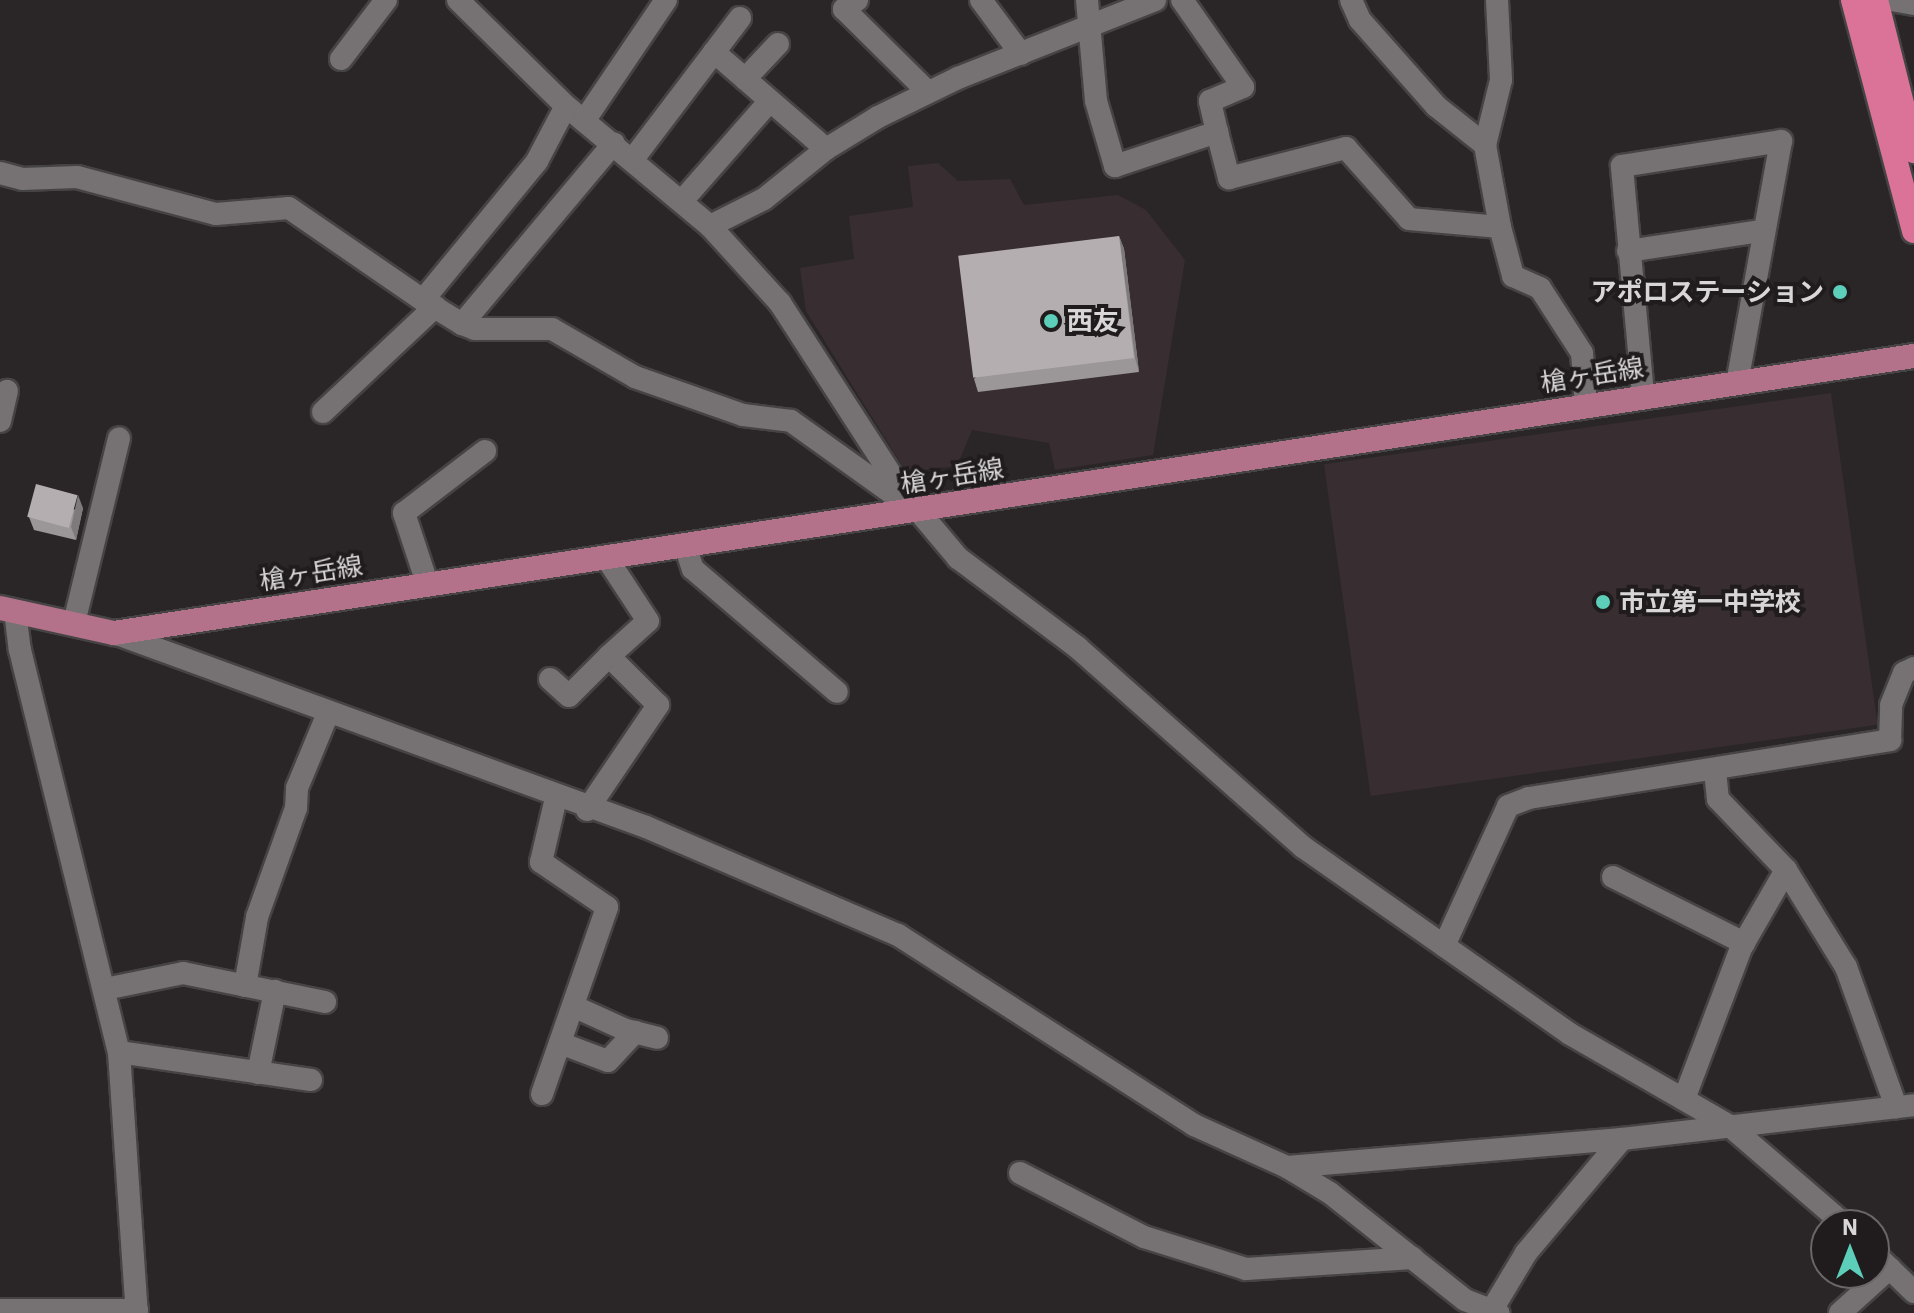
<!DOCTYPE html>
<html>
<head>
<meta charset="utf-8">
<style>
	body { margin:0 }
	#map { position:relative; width:1914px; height:1313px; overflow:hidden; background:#2a2627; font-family:"IBM Plex Sans","Noto Sans JP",sans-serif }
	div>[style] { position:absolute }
	.built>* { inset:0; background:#382d30; transform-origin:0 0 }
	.roads { filter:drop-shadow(2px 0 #464344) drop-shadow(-2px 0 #464344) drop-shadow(0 2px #464344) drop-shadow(0 -2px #464344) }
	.minor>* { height:22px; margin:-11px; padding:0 11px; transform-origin:11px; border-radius:11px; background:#767172 }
	.major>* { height:24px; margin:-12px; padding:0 12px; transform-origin:12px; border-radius:12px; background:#b37289 }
	.highway>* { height:24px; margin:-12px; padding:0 12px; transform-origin:12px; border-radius:12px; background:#db7398 }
	.wall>* { inset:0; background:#9b9697 }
	.shaded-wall>* { inset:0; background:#7e7a7b }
	.building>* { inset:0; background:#b4aeb0; transform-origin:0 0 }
	.dots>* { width:22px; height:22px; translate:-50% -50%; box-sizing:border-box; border:4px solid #201c1d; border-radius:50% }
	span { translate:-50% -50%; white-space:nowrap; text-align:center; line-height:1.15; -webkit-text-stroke:8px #201c1d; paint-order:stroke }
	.poi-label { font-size:26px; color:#d9d6d7; font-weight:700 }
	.right { translate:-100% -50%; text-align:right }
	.left { translate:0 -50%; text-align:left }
	.street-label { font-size:26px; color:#d9d6d7 }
	.north { position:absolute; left:1810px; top:1209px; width:80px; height:80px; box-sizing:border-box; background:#201c1d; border:2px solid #6a6667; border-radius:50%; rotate:0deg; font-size:22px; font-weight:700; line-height:32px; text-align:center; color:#d9d6d7 }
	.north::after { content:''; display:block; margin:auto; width:28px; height:36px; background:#5dceb9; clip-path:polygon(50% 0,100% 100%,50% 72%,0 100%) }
</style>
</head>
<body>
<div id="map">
	<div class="built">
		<div style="clip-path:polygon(938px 163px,958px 181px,1010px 179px,1024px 205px,1118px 195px,1146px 210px,1185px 260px,1153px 455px,1055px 470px,1049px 443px,972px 430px,957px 466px,906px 472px,806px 311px,800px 268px,854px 259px,849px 216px,913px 207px,908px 166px)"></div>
		<div style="left:1831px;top:393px;width:335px;height:512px;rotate:82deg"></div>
	</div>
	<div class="roads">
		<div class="minor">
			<div style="left:458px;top:0;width:151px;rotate:44.5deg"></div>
			<div style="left:566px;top:106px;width:187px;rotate:39.8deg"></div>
			<div style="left:710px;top:226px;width:104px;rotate:47.7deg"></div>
			<div style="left:780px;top:303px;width:223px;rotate:57.1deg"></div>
			<div style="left:901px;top:490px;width:89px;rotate:50deg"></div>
			<div style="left:958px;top:558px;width:149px;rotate:36.8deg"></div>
			<div style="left:1077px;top:647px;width:302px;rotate:41.5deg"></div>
			<div style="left:1303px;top:847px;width:326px;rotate:35deg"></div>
			<div style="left:1570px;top:1034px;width:185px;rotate:29.9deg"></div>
			<div style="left:1730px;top:1126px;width:152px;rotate:40.7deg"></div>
			<div style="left:857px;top:0;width:16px;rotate:145deg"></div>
			<div style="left:844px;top:9px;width:118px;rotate:44.7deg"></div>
			<div style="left:981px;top:0;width:67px;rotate:53.5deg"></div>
			<div style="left:1087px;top:0;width:101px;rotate:84.9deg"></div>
			<div style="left:1096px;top:101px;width:68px;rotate:73.7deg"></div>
			<div style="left:1115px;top:166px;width:108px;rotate:-18.4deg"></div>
			<div style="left:1217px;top:132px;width:32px;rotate:-103deg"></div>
			<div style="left:1210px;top:101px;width:36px;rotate:-23deg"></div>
			<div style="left:1243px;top:87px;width:106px;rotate:-125deg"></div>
			<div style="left:1351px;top:0;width:22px;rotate:66deg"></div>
			<div style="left:1360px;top:20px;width:115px;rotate:48.5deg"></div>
			<div style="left:1436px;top:106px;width:63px;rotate:38.5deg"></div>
			<div style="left:1497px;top:0;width:80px;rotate:87.1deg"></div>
			<div style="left:1501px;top:80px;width:67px;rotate:103.8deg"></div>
			<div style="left:1485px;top:145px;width:83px;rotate:79.6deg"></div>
			<div style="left:1500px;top:227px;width:51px;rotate:75.1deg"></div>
			<div style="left:1513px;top:276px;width:30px;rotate:24deg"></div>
			<div style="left:1540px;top:288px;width:77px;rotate:57.1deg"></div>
			<div style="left:1582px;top:353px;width:52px;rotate:85.6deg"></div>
			<div style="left:1891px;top:0;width:23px;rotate:10deg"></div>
			<div style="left:714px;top:52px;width:148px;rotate:40.9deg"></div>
			<div style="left:341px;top:59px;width:74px;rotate:-52.7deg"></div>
			<div style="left:745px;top:79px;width:48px;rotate:-46.7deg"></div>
			<div style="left:584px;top:121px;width:146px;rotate:-55.9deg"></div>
			<div style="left:1217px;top:132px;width:48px;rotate:75.4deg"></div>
			<div style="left:1229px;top:178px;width:121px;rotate:-14.4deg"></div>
			<div style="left:1346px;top:148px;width:95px;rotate:48.4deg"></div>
			<div style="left:1409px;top:219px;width:91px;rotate:5deg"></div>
			<div style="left:633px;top:159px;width:177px;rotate:-52.8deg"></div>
			<div style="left:0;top:173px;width:23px;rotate:15deg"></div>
			<div style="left:22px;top:179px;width:55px;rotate:-2.1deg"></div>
			<div style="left:77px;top:177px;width:144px;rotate:14.9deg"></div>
			<div style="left:216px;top:214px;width:73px;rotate:-4.7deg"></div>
			<div style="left:289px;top:208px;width:163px;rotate:34.5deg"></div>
			<div style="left:423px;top:300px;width:180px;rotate:-50.6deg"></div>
			<div style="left:537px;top:161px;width:62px;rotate:-62.2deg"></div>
			<div style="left:682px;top:201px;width:133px;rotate:-48.7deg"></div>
			<div style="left:710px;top:226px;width:60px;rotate:-26.6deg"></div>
			<div style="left:764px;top:199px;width:80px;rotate:-38.9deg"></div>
			<div style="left:826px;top:149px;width:61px;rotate:-31.6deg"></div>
			<div style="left:878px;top:117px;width:89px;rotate:-26deg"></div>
			<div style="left:958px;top:78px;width:212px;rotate:-21.6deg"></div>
			<div style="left:1628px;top:251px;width:134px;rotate:-8.6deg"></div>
			<div style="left:423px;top:300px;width:46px;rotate:31.6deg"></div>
			<div style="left:462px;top:324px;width:236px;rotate:-50deg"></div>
			<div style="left:462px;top:324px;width:14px;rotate:21deg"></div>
			<div style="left:475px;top:329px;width:77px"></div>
			<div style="left:552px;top:329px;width:96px;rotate:30deg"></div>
			<div style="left:635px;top:377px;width:114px;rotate:19.4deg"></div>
			<div style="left:743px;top:415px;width:48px;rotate:7.1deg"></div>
			<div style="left:791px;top:421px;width:148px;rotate:35.6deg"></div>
			<div style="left:1643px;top:394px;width:229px;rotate:-95.3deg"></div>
			<div style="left:1622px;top:166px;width:161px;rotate:-8.9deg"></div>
			<div style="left:1781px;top:141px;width:246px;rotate:100.3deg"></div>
			<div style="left:323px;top:412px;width:154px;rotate:-43.2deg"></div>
			<div style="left:0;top:421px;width:31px;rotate:-77deg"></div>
			<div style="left:685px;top:545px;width:25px;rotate:72deg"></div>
			<div style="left:693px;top:569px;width:189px;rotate:40.5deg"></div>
			<div style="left:427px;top:583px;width:74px;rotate:-108.2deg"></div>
			<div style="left:404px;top:513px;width:102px;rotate:-37.4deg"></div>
			<div style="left:15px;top:611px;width:39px;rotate:83deg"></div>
			<div style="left:20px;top:650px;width:414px;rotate:76.2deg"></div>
			<div style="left:119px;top:1052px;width:262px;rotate:86.1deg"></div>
			<div style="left:74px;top:623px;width:190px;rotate:-76.3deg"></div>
			<div style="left:114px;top:633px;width:566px;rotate:20.03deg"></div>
			<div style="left:646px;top:827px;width:274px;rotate:23.2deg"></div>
			<div style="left:898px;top:935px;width:352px;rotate:32.7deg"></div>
			<div style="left:1194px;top:1125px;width:102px;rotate:24.3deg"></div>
			<div style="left:1287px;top:1167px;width:336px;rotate:-4.8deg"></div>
			<div style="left:1622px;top:1139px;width:294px;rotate:-6.6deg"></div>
			<div style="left:550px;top:679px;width:25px;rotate:42deg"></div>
			<div style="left:569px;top:696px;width:57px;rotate:-45deg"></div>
			<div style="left:1715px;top:771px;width:28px;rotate:84deg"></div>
			<div style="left:1718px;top:799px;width:98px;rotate:46.2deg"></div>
			<div style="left:1786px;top:870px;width:114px;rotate:58.3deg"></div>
			<div style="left:1846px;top:967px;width:149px;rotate:70.3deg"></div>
			<div style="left:587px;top:810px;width:127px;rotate:-55.9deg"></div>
			<div style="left:658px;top:705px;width:69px;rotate:-135deg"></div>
			<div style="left:609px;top:656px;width:52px;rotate:-41.9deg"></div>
			<div style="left:648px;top:621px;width:77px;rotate:-123.3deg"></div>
			<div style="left:1613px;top:877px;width:147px;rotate:26.7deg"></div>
			<div style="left:1444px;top:946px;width:154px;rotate:-65.4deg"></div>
			<div style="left:1508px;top:806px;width:22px;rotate:-21deg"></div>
			<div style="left:1529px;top:798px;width:366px;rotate:-9.1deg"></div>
			<div style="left:1890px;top:740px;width:35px;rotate:-88deg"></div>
			<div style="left:1891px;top:705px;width:35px;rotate:-68deg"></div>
			<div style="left:1904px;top:673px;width:11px;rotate:-27deg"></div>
			<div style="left:245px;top:986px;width:70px;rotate:-80.1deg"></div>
			<div style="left:257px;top:917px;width:116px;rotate:-70.3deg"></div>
			<div style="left:296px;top:808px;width:20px;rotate:-87deg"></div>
			<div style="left:297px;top:788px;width:81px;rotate:-67.5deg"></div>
			<div style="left:105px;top:989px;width:80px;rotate:-11.6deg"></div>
			<div style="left:183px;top:973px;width:145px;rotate:11.5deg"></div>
			<div style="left:573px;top:1006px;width:58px;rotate:24.4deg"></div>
			<div style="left:626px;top:1030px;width:32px;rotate:14deg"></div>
			<div style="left:560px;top:1043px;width:51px;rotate:20.6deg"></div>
			<div style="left:608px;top:1061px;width:40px;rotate:-47deg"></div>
			<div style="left:119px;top:1052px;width:194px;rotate:8.3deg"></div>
			<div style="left:258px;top:1073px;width:84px;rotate:-78.3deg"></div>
			<div style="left:542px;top:1094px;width:198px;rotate:-70.8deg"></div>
			<div style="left:607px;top:907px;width:80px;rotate:-145.7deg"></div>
			<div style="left:541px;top:862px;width:66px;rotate:-76.8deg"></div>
			<div style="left:1684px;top:1099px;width:161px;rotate:-69.3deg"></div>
			<div style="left:1741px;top:948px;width:90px;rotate:-60deg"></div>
			<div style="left:1287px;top:1167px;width:50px;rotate:31.2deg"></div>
			<div style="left:1330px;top:1193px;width:172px;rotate:38.4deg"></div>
			<div style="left:1465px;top:1300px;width:36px;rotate:21deg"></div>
			<div style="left:1020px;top:1173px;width:140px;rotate:27.3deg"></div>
			<div style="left:1144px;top:1237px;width:107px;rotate:17.4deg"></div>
			<div style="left:1246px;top:1269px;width:167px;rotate:-3.8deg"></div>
			<div style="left:1874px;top:1253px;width:56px;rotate:44.3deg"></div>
			<div style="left:0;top:1310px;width:137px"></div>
			<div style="left:1490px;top:1313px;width:70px;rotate:-59deg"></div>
			<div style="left:1526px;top:1253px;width:149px;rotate:-49.9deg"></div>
			<div style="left:1840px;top:1313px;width:67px;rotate:-42deg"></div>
		</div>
		<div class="major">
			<div style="left:0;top:608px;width:117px;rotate:12.4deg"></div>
			<div style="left:114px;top:633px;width:1821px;rotate:-8.75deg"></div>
		</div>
		<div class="highway">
			<div style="left:1853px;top:0;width:239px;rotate:75.2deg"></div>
			<div style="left:1876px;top:0;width:156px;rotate:75.9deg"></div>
		</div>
	</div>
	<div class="wall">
		<div style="clip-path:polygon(1119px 236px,1124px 249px,1139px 372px,978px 392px,974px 379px)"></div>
		<div style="clip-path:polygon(83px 508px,76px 540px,34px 530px,29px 517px)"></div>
	</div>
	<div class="shaded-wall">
		<div style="clip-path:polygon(1119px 236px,1124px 249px,1139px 372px,1135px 358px)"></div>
		<div style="clip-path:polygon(78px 495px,83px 508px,76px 540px,71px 527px)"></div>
	</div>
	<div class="building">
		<div style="left:1119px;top:236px;width:123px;height:162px;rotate:83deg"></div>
		<div style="left:36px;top:484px;width:43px;height:34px;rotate:15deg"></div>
	</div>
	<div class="dots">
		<div style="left:1840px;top:292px;background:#5dceb9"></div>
		<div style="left:1051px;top:321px;background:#5dceb9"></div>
		<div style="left:1603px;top:602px;background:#5dceb9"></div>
	</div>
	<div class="poi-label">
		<span class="right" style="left:1824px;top:292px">アポロステーション</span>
		<span class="left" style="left:1067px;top:321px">西友</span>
		<span class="left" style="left:1619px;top:602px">市立第一中学校</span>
	</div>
	<div class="street-label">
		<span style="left:1592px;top:375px;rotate:-9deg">槍ヶ岳線</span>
		<span style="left:952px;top:476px;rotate:-9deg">槍ヶ岳線</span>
		<span style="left:311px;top:573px;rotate:-9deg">槍ヶ岳線</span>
	</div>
	<div class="north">N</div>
</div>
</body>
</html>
